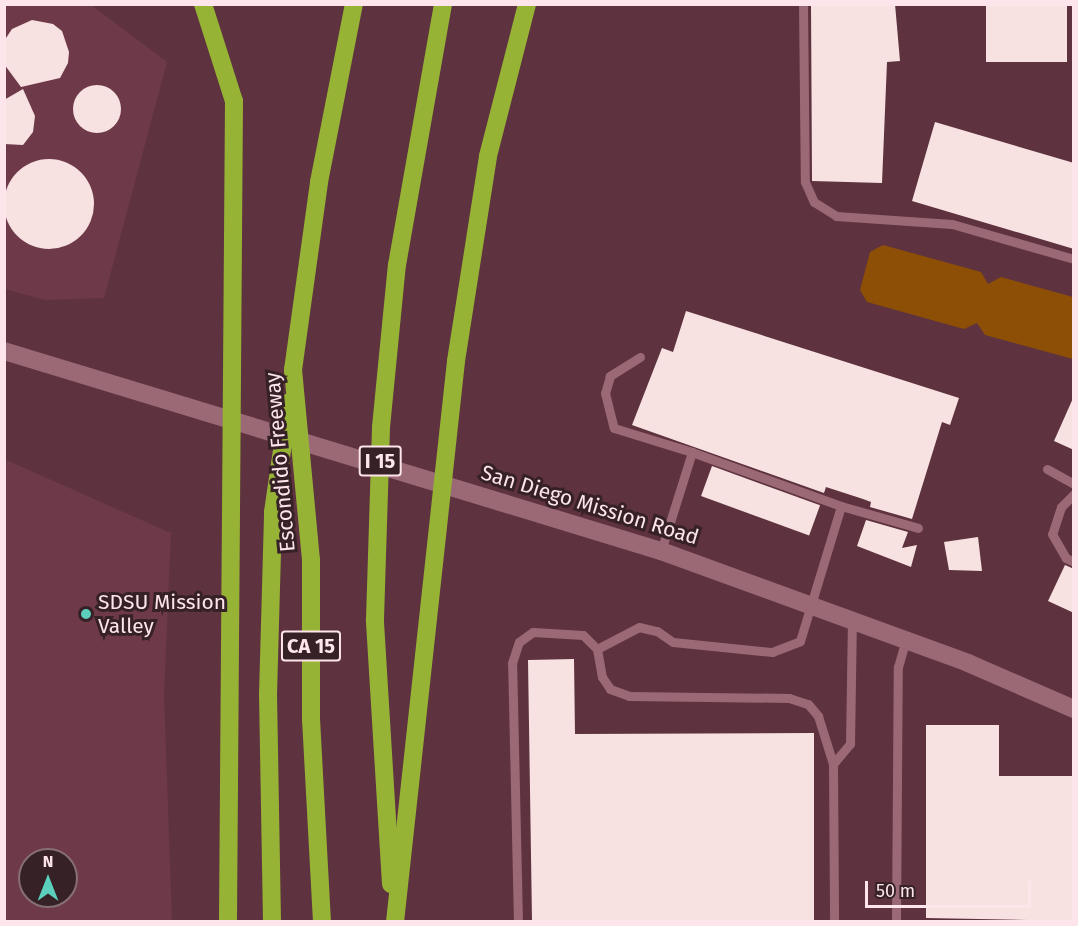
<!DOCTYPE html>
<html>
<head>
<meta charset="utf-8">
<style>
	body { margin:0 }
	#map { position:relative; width:1078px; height:926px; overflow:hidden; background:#5e323f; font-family:"Fira Sans",sans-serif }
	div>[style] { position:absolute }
	.built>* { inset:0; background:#6e3a49 }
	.green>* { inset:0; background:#8c4f05 }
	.building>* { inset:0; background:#f7e2e1; transform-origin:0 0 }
	.round { border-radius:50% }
	.lane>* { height:9px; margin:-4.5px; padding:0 4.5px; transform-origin:4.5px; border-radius:4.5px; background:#9b6976 }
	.secondary>* { height:18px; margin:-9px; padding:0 9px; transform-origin:9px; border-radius:9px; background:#9b6976 }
	.highway>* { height:18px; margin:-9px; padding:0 9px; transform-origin:9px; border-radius:9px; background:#96b335 }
	.dots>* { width:16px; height:16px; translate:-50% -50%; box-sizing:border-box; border:3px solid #362127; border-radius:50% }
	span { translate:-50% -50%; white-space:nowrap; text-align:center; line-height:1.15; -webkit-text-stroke:6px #362127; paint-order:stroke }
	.shield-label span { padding:2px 4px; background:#362127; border:2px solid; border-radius:4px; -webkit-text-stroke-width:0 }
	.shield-label { font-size:20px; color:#fde5eb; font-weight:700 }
	.street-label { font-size:21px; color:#fde5eb }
	.poi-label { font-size:21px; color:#fde5eb }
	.left { translate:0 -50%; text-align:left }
	.frame { position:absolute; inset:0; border:6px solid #fde5eb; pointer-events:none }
	.north { position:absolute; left:18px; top:848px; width:60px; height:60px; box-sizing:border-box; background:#362127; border:2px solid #866f75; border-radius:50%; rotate:0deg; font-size:16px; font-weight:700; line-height:24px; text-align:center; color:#fde5eb }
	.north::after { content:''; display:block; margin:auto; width:21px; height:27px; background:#5bcebc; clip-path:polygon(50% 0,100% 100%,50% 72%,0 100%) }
	.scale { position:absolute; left:865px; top:881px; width:166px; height:27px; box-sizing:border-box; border:3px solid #fde5eb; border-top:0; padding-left:8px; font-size:18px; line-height:21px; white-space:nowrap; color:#fde5eb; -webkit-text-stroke:4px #362127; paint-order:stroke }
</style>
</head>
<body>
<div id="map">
	<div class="built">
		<div style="clip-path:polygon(4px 5px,91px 5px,167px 62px,104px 298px,45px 300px,5px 289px)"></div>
		<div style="clip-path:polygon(evenodd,4px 459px,171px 533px,164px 695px,172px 921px,5px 921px,4px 459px,30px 860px,66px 860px,66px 896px,30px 896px,30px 860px)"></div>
	</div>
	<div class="green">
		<div style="clip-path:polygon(883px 245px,981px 272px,988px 284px,1001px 277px,1073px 297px,1073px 359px,985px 335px,977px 323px,964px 329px,867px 302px,860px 290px,870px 252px)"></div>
	</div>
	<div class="building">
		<div style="clip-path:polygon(811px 4px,895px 4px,900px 61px,887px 62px,882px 183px,812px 181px)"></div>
		<div style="left:986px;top:4px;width:81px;height:58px"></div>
		<div style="clip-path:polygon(32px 20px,53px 24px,62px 31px,69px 52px,68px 63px,60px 78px,21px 87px,4px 64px,4px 41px,12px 29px)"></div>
		<div class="round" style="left:73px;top:85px;width:48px;height:48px"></div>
		<div style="clip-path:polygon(23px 89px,35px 116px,33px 132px,23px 145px,4px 144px,4px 100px)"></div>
		<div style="clip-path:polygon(935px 122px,1074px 163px,1074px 249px,912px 201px)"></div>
		<div class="round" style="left:4px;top:159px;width:90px;height:90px"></div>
		<div style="clip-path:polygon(686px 311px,959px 398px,950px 425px,942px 422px,912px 519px,870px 507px,871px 502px,863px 499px,826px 487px,824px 493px,632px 425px,662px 348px,673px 352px)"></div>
		<div style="clip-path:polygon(1074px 396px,1074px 450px,1054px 441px)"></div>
		<div style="left:712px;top:466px;width:115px;height:32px;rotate:20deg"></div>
		<div style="clip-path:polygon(866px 520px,908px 532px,902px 548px,917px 545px,911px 567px,857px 546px)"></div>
		<div style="clip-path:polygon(978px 537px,982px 571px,949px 570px,944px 542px)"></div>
		<div style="clip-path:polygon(1065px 565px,1074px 569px,1074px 613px,1048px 601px)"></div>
		<div style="clip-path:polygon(574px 659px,575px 734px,814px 733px,814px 921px,532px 921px,528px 660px)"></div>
		<div style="clip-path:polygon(926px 725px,999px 725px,999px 776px,1074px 776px,1074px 921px,926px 918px)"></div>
	</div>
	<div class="lane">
		<div style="left:803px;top:4px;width:178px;rotate:89.4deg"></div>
		<div style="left:805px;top:182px;width:22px;rotate:66deg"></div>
		<div style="left:814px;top:202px;width:26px;rotate:32deg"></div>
		<div style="left:836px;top:216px;width:116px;rotate:3.9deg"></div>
		<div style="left:952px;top:224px;width:127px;rotate:16deg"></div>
		<div style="left:640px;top:357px;width:36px;rotate:148deg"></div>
		<div style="left:610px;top:376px;width:18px;rotate:106deg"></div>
		<div style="left:605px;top:393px;width:36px;rotate:76deg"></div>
		<div style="left:614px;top:428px;width:82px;rotate:17.1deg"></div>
		<div style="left:692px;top:452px;width:104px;rotate:107.4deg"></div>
		<div style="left:1047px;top:469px;width:31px;rotate:29deg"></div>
		<div style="left:1074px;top:494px;width:18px;rotate:135deg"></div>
		<div style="left:1061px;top:507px;width:28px;rotate:108deg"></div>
		<div style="left:1052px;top:534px;width:28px;rotate:60deg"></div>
		<div style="left:1066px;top:558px;width:9px;rotate:27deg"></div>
		<div style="left:841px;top:506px;width:80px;rotate:15.9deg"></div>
		<div style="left:597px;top:649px;width:47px;rotate:-27.6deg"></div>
		<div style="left:639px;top:627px;width:18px;rotate:13deg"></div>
		<div style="left:657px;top:631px;width:19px;rotate:35deg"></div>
		<div style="left:673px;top:642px;width:100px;rotate:5.8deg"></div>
		<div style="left:772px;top:652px;width:30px;rotate:-21deg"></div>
		<div style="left:800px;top:641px;width:141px;rotate:-73.1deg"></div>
		<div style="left:841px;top:506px;width:158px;rotate:-160.1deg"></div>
		<div style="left:833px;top:764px;width:26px;rotate:-50deg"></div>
		<div style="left:850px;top:744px;width:126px;rotate:-89.1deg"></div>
		<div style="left:518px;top:922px;width:259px;rotate:-91.3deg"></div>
		<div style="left:512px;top:663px;width:22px;rotate:-72deg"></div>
		<div style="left:519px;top:642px;width:17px;rotate:-36deg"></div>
		<div style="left:533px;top:632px;width:50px;rotate:3.4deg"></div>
		<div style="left:583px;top:635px;width:20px;rotate:45deg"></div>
		<div style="left:597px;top:649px;width:28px;rotate:80deg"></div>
		<div style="left:602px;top:677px;width:14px;rotate:56deg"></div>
		<div style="left:610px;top:689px;width:20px;rotate:20deg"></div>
		<div style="left:629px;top:696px;width:160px;rotate:0.7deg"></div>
		<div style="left:789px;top:698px;width:20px;rotate:18deg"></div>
		<div style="left:808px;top:704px;width:16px;rotate:50deg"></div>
		<div style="left:818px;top:716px;width:50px;rotate:72.6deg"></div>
		<div style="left:833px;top:764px;width:158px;rotate:89.6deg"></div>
		<div style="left:896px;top:922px;width:255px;rotate:-89.6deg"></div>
		<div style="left:898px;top:667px;width:29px;rotate:-74deg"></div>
	</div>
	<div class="secondary">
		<div style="left:4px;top:351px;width:687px;rotate:16.93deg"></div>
		<div style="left:661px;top:551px;width:327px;rotate:20deg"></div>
		<div style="left:968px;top:663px;width:116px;rotate:23.5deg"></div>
	</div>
	<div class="highway">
		<div style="left:203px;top:4px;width:102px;rotate:72.3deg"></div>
		<div style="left:234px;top:101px;width:821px;rotate:90.42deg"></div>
		<div style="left:391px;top:884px;width:265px;rotate:-93.5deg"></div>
		<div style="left:375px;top:619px;width:192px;rotate:-88.2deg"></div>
		<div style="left:381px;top:427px;width:163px;rotate:-84.4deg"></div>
		<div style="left:397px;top:265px;width:265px;rotate:-80deg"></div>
		<div style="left:272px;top:922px;width:227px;rotate:-91deg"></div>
		<div style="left:268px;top:695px;width:183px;rotate:-88.4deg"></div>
		<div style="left:273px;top:512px;width:111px;rotate:-81.7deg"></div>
		<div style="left:322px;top:922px;width:202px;rotate:-93.1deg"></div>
		<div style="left:311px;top:720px;width:160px;rotate:-90deg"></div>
		<div style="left:311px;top:560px;width:191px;rotate:-95.4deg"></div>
		<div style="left:293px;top:370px;width:190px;rotate:-82.1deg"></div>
		<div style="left:319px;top:182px;width:181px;rotate:-78.9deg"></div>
		<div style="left:395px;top:922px;width:564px;rotate:-83.79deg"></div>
		<div style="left:456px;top:361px;width:207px;rotate:-81.1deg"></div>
		<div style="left:488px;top:156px;width:157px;rotate:-75.6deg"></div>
	</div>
	<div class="dots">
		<div style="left:86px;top:614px;background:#5bcebc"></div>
	</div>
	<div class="shield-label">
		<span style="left:380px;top:461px">I 15</span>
		<span style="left:311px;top:646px">CA 15</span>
	</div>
	<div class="street-label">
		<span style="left:280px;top:462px;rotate:-95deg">Escondido Freeway</span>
		<span style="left:590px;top:505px;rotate:17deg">San Diego Mission Road</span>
	</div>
	<div class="poi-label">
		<span class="left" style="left:98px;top:614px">SDSU Mission<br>Valley</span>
	</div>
	<div class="frame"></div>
	<div class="north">N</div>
	<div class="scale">50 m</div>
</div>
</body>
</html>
